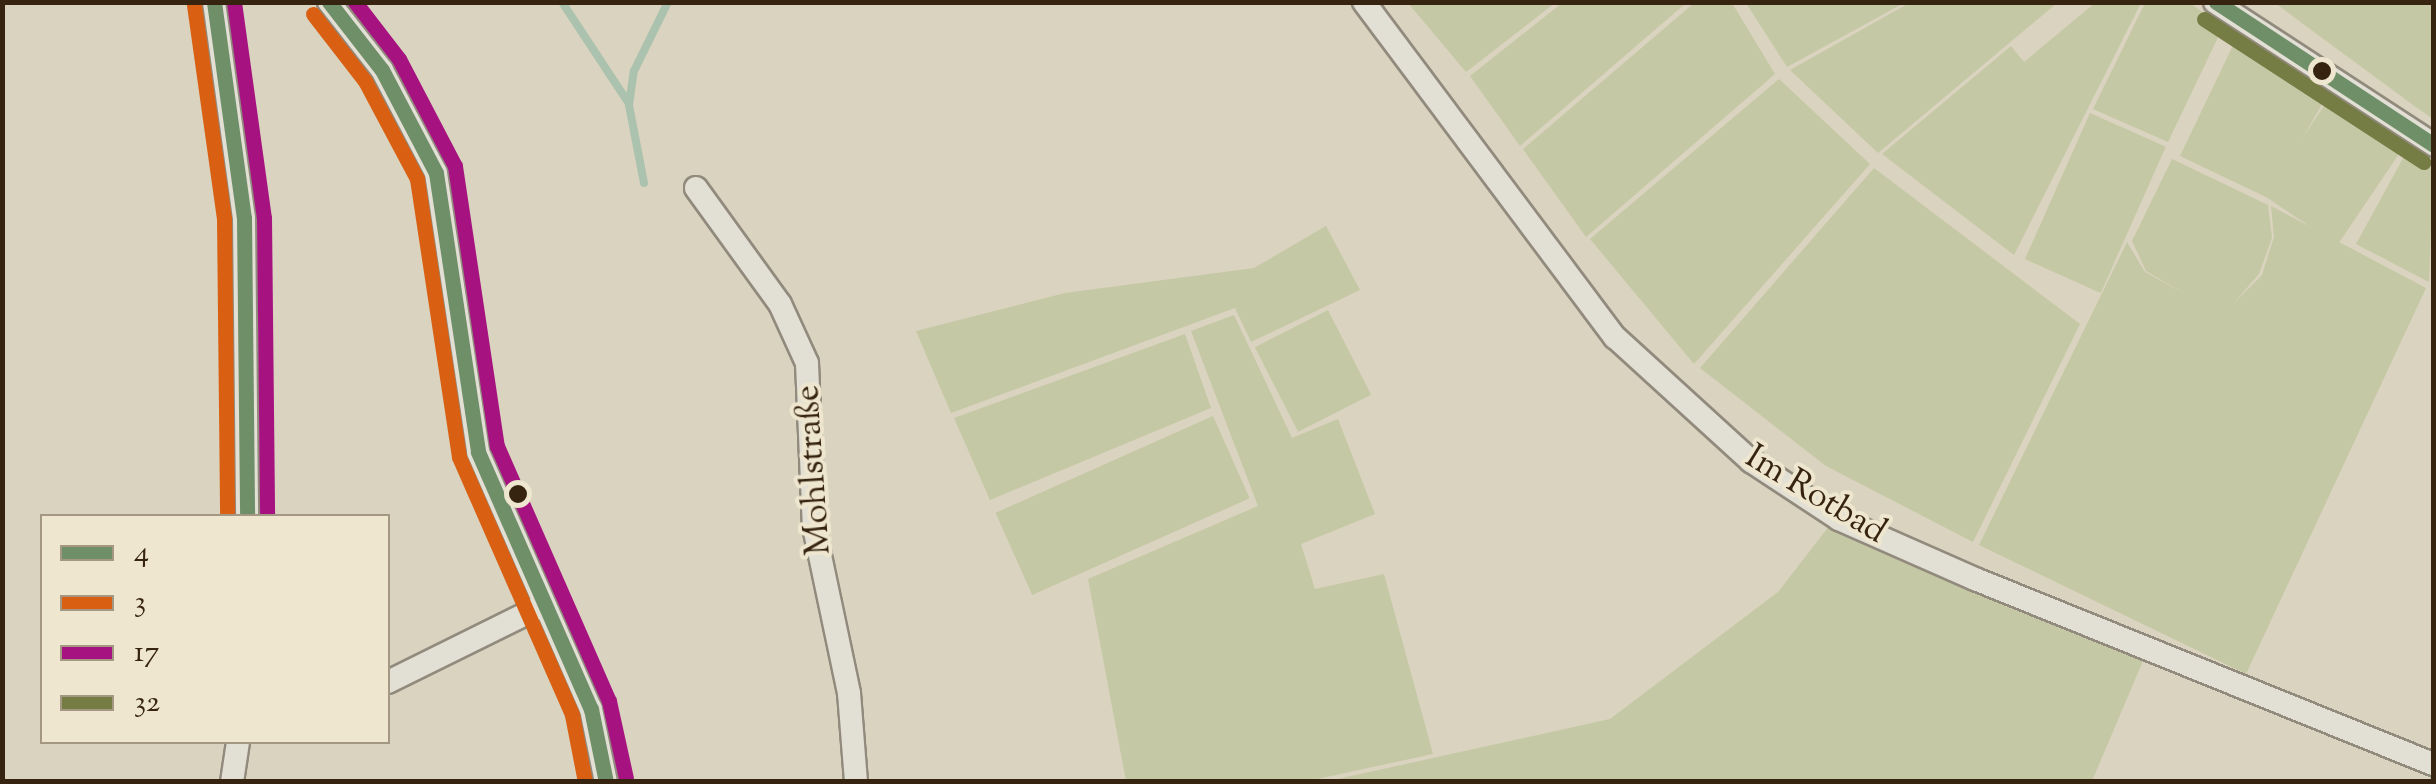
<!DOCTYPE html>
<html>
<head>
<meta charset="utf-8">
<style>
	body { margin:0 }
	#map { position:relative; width:2436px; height:784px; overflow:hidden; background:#dad3bf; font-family:"Sorts Mill Goudy",serif }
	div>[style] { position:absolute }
	.green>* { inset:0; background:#c5c8a4; transform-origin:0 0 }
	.stream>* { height:8px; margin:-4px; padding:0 4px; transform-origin:4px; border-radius:4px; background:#abc2af }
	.roads { filter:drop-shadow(2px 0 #918a7d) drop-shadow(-2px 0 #918a7d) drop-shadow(0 2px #918a7d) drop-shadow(0 -2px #918a7d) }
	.street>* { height:22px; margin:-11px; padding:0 11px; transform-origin:11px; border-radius:11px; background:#e2dfd4 }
	.bus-1>* { height:15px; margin:-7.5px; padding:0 7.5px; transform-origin:7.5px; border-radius:7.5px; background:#6f8f69 }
	.bus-2>* { height:15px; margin:-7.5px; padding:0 7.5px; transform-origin:7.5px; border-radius:7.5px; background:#d96013 }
	.bus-3>* { height:15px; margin:-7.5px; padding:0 7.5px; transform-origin:7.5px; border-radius:7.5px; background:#a61380 }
	.bus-4>* { height:15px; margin:-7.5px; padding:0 7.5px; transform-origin:7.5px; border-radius:7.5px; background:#757c44 }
	.dots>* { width:28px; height:28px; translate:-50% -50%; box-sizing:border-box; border:5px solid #eee6ce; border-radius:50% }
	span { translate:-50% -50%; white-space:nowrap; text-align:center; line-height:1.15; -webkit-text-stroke:8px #eee6ce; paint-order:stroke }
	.street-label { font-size:35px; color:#362411 }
	.frame { position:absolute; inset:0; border:5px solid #362411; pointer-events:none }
	.legend { position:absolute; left:40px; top:514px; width:350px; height:230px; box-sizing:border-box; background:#eee6ce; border:2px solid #a49882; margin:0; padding:12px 18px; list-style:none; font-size:30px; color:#362411 }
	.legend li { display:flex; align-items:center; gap:20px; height:50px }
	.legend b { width:50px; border:2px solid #a49882 }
</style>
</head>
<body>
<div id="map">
	<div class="green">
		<div style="clip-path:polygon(1911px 2px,2057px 3px,1878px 153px,1790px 70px)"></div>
		<div style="clip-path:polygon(2096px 2px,2141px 3px,2014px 255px,1882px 154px,2011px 46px,2024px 62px)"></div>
		<div style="clip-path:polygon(1408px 3px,1555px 3px,1466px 72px)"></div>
		<div style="clip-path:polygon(1562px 3px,1686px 3px,1520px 146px,1470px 76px)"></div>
		<div style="clip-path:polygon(1694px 3px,1732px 3px,1775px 74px,1586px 237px,1523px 149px)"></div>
		<div style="clip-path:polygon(1746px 3px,1904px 3px,1787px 67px)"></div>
		<div style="clip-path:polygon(2145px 3px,2190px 3px,2223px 27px,2168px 142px,2093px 109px)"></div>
		<div style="clip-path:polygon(2275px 3px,2433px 3px,2433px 119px,2413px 105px)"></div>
		<div style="clip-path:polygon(2237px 37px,2325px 99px,2268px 198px,2180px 156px)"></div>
		<div style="clip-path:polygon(1779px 79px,1870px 164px,1694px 364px,1590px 239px)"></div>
		<div style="left:2328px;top:100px;width:89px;height:115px;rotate:34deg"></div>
		<div style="left:2090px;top:113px;width:83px;height:160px;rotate:24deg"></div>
		<div style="clip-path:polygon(2407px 151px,2433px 169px,2429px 282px,2356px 244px)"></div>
		<div style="clip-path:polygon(2172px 159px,2268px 205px,2272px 238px,2259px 274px,2233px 304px,2262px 275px,2274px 237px,2271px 206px,2426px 288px,2246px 674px,1979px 545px,2127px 242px,2145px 272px,2187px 295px,2146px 271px,2132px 241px)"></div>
		<div style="clip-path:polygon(1874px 168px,2080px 324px,1973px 542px,1826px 466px,1700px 368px)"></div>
		<div style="clip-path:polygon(1326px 226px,1360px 290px,1251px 342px,1235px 308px,951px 413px,916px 331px,1065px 293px,1254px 268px)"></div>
		<div style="left:1328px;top:310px;width:95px;height:82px;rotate:63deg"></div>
		<div style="clip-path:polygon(1234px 315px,1292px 438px,1338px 419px,1375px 514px,1301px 544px,1315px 589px,1384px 574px,1433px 754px,1308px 781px,1126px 781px,1088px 579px,1258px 506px,1191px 331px)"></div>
		<div style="clip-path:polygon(1185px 334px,1211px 408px,990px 500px,954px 418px)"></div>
		<div style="left:1213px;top:416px;width:90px;height:238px;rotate:66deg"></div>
		<div style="clip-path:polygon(1837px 516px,2146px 654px,2092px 781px,1324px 782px,1610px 719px,1778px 592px)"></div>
	</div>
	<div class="stream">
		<div style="left:562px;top:2px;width:120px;rotate:56.6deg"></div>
		<div style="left:644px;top:183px;width:79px;rotate:-100.9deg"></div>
		<div style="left:629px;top:105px;width:34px;rotate:-82deg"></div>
		<div style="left:634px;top:71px;width:77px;rotate:-63.8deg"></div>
	</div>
	<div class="roads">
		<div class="street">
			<div style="left:214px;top:2px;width:218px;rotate:82.1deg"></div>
			<div style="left:244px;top:218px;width:298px;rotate:89.4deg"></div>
			<div style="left:329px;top:2px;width:86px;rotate:52.1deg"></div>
			<div style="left:382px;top:70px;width:116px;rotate:62.3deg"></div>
			<div style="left:436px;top:173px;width:282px;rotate:81.4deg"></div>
			<div style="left:478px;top:452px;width:281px;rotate:66.3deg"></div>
			<div style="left:591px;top:709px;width:75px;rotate:78.4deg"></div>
			<div style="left:1364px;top:2px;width:419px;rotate:53.2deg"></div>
			<div style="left:1615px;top:337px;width:184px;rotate:42.4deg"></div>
			<div style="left:1751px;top:461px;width:105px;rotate:33.4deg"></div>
			<div style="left:1839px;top:519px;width:149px;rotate:23.8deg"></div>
			<div style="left:1975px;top:579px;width:495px;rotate:22deg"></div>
			<div style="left:2215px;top:2px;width:262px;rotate:33.1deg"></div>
			<div style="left:696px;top:188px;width:143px;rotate:54.1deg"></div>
			<div style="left:780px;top:304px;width:65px;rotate:65.4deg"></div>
			<div style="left:807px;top:363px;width:164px;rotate:87.6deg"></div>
			<div style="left:814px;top:527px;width:170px;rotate:78.1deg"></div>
			<div style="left:849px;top:693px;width:89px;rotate:85.5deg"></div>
			<div style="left:388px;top:682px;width:174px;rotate:-26.3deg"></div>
			<div style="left:232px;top:782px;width:40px;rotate:-81.5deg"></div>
		</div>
	</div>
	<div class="bus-1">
		<div style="left:214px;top:2px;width:218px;rotate:82.1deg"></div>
		<div style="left:244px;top:218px;width:298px;rotate:89.4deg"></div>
		<div style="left:329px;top:2px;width:86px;rotate:52.1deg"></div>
		<div style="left:382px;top:70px;width:116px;rotate:62.3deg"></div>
		<div style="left:436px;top:173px;width:282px;rotate:81.4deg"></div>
		<div style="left:478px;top:452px;width:281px;rotate:66.3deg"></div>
		<div style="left:591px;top:709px;width:75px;rotate:78.4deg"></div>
		<div style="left:2216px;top:2px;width:261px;rotate:33.3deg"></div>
	</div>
	<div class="bus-2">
		<div style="left:194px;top:5px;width:216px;rotate:82deg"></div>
		<div style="left:224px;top:219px;width:297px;rotate:89.4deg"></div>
		<div style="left:313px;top:14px;width:85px;rotate:52.2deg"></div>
		<div style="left:365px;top:81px;width:111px;rotate:62deg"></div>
		<div style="left:417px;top:179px;width:281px;rotate:81.4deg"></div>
		<div style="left:459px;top:457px;width:282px;rotate:66.3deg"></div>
		<div style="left:572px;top:715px;width:68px;rotate:79deg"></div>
	</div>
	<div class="bus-3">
		<div style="left:234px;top:2px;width:218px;rotate:82.1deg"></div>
		<div style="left:264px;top:218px;width:298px;rotate:89.4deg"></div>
		<div style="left:355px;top:2px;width:72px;rotate:52.3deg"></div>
		<div style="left:399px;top:59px;width:121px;rotate:62.4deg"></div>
		<div style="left:455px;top:166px;width:283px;rotate:81.5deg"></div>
		<div style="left:497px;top:446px;width:279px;rotate:66.3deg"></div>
		<div style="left:609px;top:701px;width:79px;rotate:77.6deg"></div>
	</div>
	<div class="bus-4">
		<div style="left:2204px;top:19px;width:262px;rotate:33.1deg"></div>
	</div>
	<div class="dots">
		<div style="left:2322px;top:71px;background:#362411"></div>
		<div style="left:518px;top:494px;background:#362411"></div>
	</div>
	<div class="street-label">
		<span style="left:815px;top:470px;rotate:-94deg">Mohlstraße</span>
		<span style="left:1815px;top:496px;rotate:31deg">Im Rotbad</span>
	</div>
	<div class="frame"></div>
	<ul class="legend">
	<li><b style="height:12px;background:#6f8f69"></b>4</li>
	<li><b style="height:12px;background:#d96013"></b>3</li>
	<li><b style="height:12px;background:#a61380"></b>17</li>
	<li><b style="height:12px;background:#757c44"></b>32</li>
	</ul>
</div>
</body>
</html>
